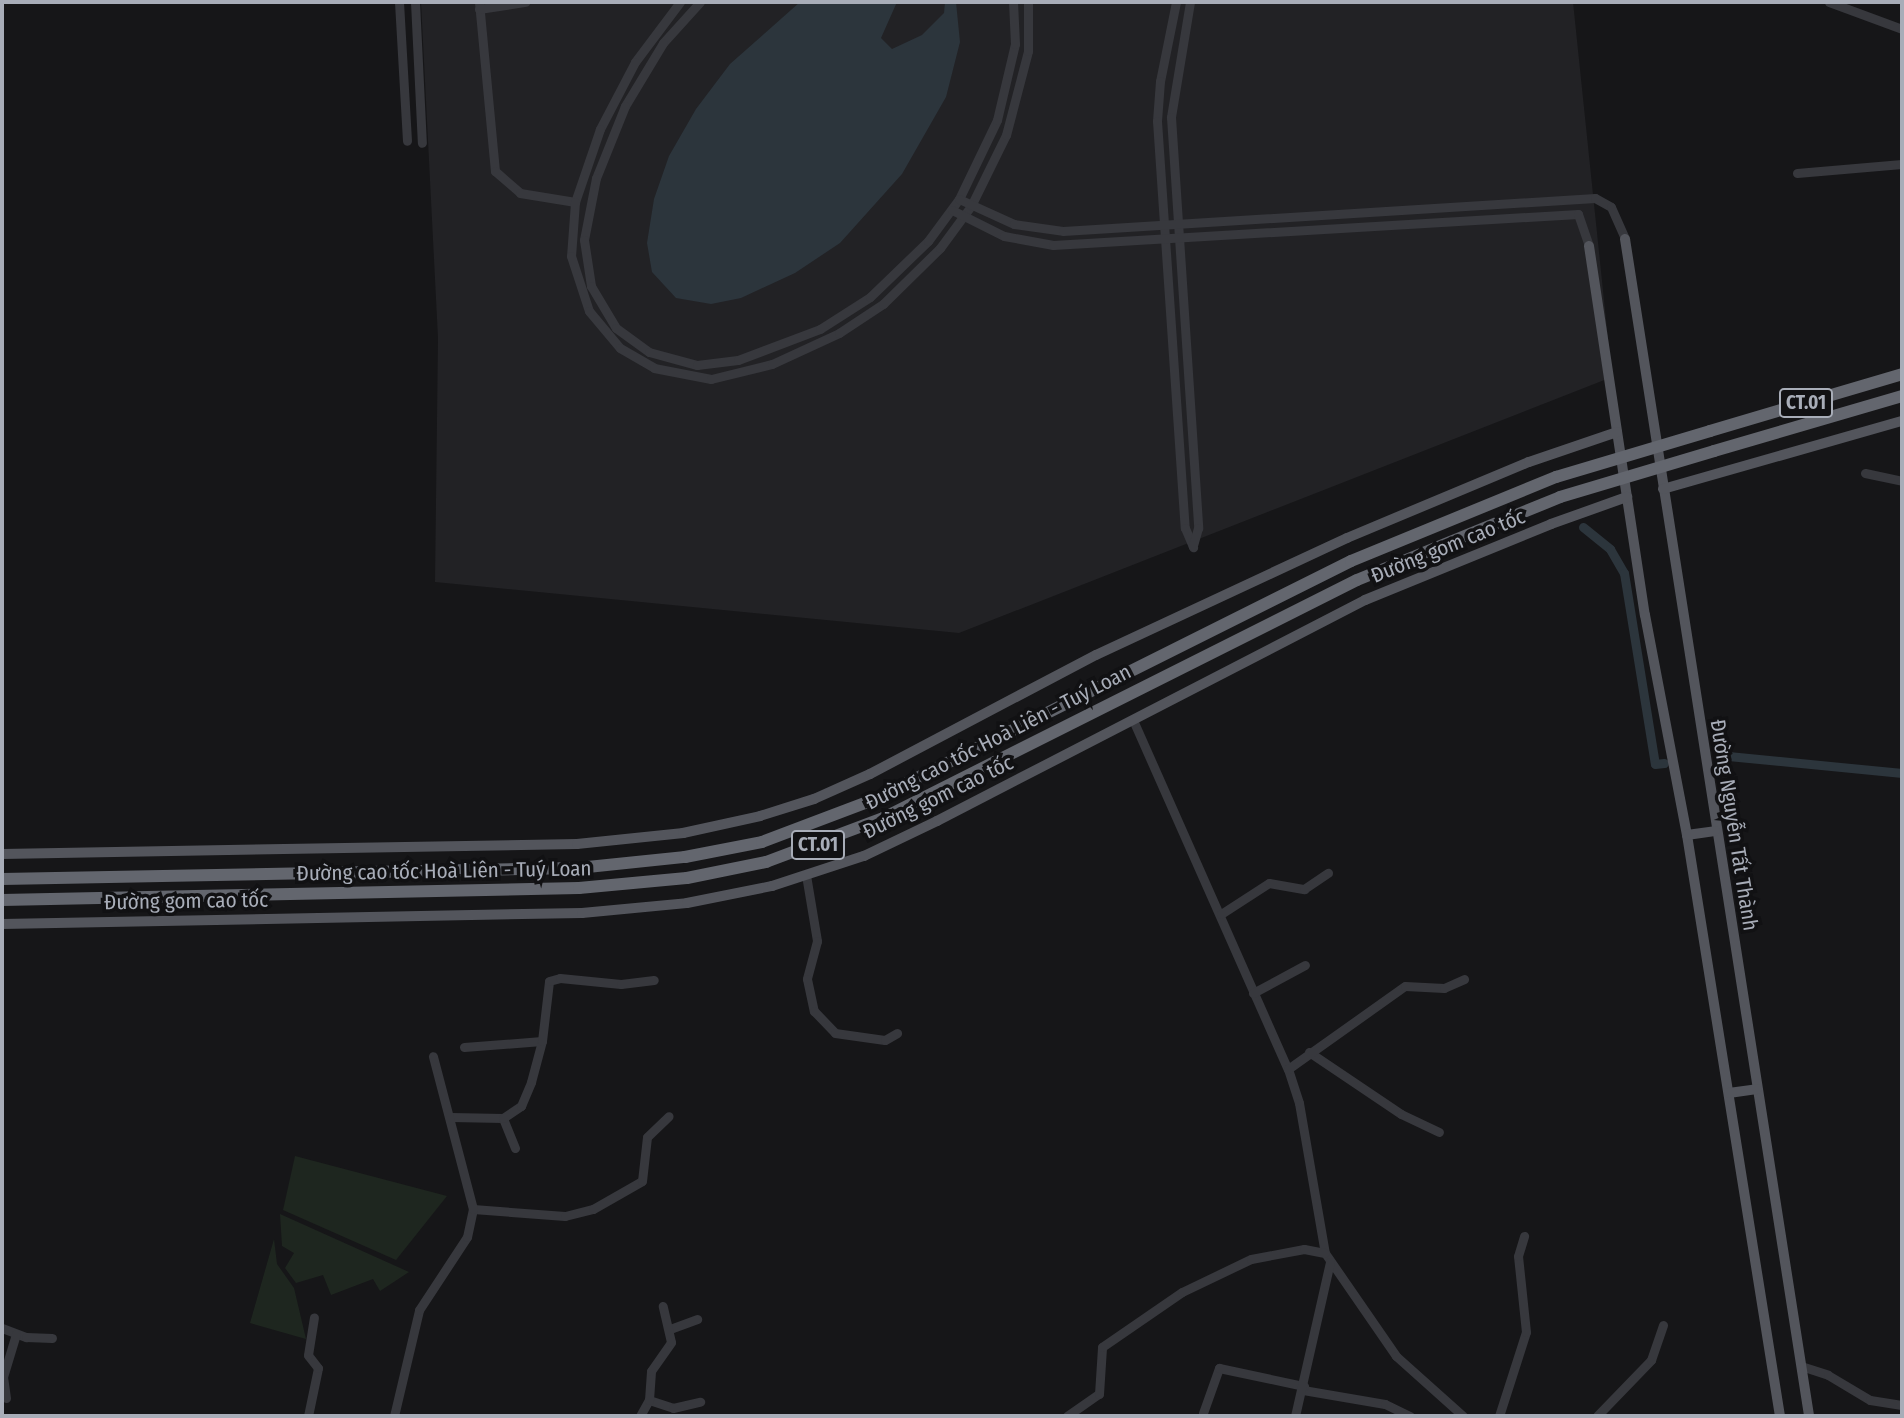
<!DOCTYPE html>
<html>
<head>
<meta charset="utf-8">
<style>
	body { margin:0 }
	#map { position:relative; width:1904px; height:1418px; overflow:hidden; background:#161618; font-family:"Fira Sans Condensed",sans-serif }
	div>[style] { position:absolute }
	.built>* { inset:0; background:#222225 }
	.green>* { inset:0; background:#1e261f }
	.water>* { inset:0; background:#2c353c }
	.canal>* { height:9px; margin:-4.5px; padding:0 4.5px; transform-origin:4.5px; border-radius:4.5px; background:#2c353c }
	.minor>* { height:9px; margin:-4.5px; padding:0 4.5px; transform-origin:4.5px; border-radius:4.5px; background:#37383d }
	.major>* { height:10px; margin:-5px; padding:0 5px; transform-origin:5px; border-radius:5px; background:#53555c }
	.highway>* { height:12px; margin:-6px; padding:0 6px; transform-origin:6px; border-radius:6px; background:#63666e }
	.highway-bridge>* { height:12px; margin:-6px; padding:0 6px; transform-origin:6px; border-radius:6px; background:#63666e }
	span { translate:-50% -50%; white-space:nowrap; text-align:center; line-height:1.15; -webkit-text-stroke:7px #111113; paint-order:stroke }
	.shield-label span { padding:2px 5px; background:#111113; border:2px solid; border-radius:5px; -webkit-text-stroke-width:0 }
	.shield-label { font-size:19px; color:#a8adb8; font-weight:700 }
	.street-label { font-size:21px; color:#a8adb8 }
	.frame { position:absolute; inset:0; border:4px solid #a8adb8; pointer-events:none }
</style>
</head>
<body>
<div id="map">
	<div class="built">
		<div style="clip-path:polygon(421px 2px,1573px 2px,1612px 377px,959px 633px,435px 582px,438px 338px)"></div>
	</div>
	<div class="green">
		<div style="clip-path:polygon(295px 1156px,447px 1196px,396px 1260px,283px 1210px)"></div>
		<div style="clip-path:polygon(280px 1214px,409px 1272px,380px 1291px,373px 1279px,331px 1295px,323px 1275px,296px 1283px,285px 1268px,294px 1253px,282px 1246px)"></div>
		<div style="clip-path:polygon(274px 1239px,277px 1264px,294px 1288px,306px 1339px,250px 1323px)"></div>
	</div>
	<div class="water">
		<div style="clip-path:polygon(800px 2px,897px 2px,881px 38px,892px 49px,922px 35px,944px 13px,945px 2px,956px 2px,960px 42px,946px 97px,902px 174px,840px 243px,795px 273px,741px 298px,711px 304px,676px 298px,652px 272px,647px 243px,654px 199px,669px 156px,696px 109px,730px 64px)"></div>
	</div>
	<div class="canal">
		<div style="left:1583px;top:527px;width:35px;rotate:39deg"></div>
		<div style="left:1610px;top:549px;width:28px;rotate:60deg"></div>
		<div style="left:1624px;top:573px;width:193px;rotate:80.8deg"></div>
		<div style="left:1655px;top:764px;width:9px;rotate:-6deg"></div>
		<div style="left:1718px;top:755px;width:185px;rotate:5.6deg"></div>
	</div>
	<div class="minor">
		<div style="left:399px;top:2px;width:139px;rotate:86.7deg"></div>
		<div style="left:415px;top:2px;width:141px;rotate:87.2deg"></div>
		<div style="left:479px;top:2px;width:170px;rotate:84.6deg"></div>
		<div style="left:495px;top:171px;width:33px;rotate:41deg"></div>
		<div style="left:520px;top:193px;width:56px;rotate:9.3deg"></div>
		<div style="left:680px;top:2px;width:75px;rotate:126.9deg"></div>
		<div style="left:635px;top:62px;width:76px;rotate:117.6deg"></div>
		<div style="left:600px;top:129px;width:77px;rotate:108.9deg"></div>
		<div style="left:575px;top:202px;width:54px;rotate:94.2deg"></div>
		<div style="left:571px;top:256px;width:58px;rotate:71.9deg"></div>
		<div style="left:589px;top:311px;width:48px;rotate:50deg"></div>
		<div style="left:620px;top:348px;width:39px;rotate:30deg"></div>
		<div style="left:654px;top:368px;width:58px;rotate:10.9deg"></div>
		<div style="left:711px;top:379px;width:63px;rotate:-13.8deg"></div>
		<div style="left:772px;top:364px;width:74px;rotate:-24.8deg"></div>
		<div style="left:839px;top:333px;width:53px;rotate:-33.4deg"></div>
		<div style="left:883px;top:304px;width:80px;rotate:-44.5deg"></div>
		<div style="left:940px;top:248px;width:52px;rotate:-53.6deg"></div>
		<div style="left:971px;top:206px;width:79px;rotate:-63.8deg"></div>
		<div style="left:1006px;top:135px;width:87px;rotate:-75.3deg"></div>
		<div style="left:1028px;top:51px;width:49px;rotate:-90deg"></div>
		<div style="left:700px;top:2px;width:55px;rotate:132.1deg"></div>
		<div style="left:663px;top:43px;width:74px;rotate:121.1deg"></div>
		<div style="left:625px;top:106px;width:78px;rotate:111.9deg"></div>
		<div style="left:596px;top:178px;width:63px;rotate:101deg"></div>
		<div style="left:584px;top:240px;width:47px;rotate:81.3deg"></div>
		<div style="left:591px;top:286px;width:49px;rotate:59.2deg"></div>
		<div style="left:616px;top:328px;width:41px;rotate:36deg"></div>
		<div style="left:649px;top:352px;width:50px;rotate:15.2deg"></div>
		<div style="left:697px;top:365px;width:41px;rotate:-7deg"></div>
		<div style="left:738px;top:360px;width:88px;rotate:-20.7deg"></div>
		<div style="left:820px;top:329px;width:59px;rotate:-32.6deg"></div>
		<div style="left:870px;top:297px;width:81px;rotate:-44deg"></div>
		<div style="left:928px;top:241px;width:52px;rotate:-53.6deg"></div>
		<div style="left:959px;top:199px;width:88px;rotate:-64.3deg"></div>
		<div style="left:997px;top:120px;width:78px;rotate:-76.7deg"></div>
		<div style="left:1015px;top:44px;width:42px;rotate:-92.7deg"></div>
		<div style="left:1176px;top:2px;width:81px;rotate:101.4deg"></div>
		<div style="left:1160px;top:81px;width:40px;rotate:94.3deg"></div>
		<div style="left:1157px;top:121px;width:408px;rotate:86.1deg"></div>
		<div style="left:1185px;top:528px;width:21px;rotate:67deg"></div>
		<div style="left:1190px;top:2px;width:117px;rotate:99.4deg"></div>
		<div style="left:1171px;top:117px;width:412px;rotate:86.2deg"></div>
		<div style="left:1198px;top:528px;width:19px;rotate:106deg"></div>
		<div style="left:1829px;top:2px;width:78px;rotate:20.3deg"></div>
		<div style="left:479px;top:9px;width:47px;rotate:-8.7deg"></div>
		<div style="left:1797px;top:173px;width:105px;rotate:-4.9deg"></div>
		<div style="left:959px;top:199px;width:60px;rotate:24.4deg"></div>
		<div style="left:1014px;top:224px;width:49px;rotate:8.1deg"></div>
		<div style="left:1063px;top:231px;width:533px;rotate:-3.55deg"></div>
		<div style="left:1595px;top:198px;width:18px;rotate:29deg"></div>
		<div style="left:1611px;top:207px;width:35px;rotate:66deg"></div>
		<div style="left:952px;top:210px;width:58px;rotate:26.6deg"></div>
		<div style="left:1004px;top:236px;width:50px;rotate:10.4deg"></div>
		<div style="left:1053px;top:245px;width:526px;rotate:-3.38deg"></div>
		<div style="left:1578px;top:214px;width:34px;rotate:71deg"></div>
		<div style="left:1865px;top:473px;width:38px;rotate:12deg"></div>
		<div style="left:1133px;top:720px;width:382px;rotate:66.1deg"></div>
		<div style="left:1288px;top:1069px;width:36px;rotate:72deg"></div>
		<div style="left:1299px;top:1103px;width:152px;rotate:80.2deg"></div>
		<div style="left:1325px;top:1253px;width:125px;rotate:55.4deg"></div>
		<div style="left:1396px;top:1356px;width:90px;rotate:41.8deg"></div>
		<div style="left:806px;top:875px;width:67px;rotate:80.5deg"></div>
		<div style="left:817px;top:941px;width:39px;rotate:105deg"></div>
		<div style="left:807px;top:979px;width:33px;rotate:78deg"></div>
		<div style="left:814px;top:1011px;width:30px;rotate:46deg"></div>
		<div style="left:835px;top:1033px;width:50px;rotate:8deg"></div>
		<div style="left:885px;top:1040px;width:14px;rotate:-30deg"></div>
		<div style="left:1221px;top:914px;width:57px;rotate:-32.9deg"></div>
		<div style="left:1269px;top:883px;width:36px;rotate:10deg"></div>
		<div style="left:1304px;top:889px;width:29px;rotate:-34deg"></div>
		<div style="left:1253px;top:993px;width:59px;rotate:-28.3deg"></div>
		<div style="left:464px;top:1047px;width:78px;rotate:-4.4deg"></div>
		<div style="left:1309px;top:1052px;width:111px;rotate:34deg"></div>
		<div style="left:1401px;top:1114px;width:42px;rotate:25.3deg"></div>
		<div style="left:1288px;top:1069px;width:143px;rotate:-35.4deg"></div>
		<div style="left:1405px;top:986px;width:39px;rotate:3deg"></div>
		<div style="left:1444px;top:988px;width:22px;rotate:-24deg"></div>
		<div style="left:451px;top:1117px;width:52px;rotate:1.1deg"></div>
		<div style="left:515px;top:1148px;width:32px;rotate:-112deg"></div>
		<div style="left:503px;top:1118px;width:22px;rotate:-34deg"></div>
		<div style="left:521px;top:1106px;width:26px;rotate:-67deg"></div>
		<div style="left:531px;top:1082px;width:42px;rotate:-75deg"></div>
		<div style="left:542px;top:1041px;width:60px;rotate:-83.3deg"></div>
		<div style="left:549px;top:981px;width:11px;rotate:-15deg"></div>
		<div style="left:560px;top:978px;width:61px;rotate:5.6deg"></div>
		<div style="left:621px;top:984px;width:33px;rotate:-7deg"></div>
		<div style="left:473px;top:1209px;width:92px;rotate:4.4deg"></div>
		<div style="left:565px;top:1216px;width:29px;rotate:-14deg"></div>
		<div style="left:593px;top:1209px;width:56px;rotate:-29.7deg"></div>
		<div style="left:642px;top:1181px;width:44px;rotate:-83.5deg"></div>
		<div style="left:647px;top:1137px;width:30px;rotate:-44deg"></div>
		<div style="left:2px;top:1328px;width:26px;rotate:21deg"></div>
		<div style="left:26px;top:1337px;width:26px;rotate:2deg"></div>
		<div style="left:670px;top:1329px;width:29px;rotate:-20deg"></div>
		<div style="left:1801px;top:1366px;width:28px;rotate:18deg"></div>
		<div style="left:1828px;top:1375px;width:49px;rotate:30.8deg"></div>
		<div style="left:1870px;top:1400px;width:32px;rotate:9deg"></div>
		<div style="left:1303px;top:1390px;width:83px;rotate:9.7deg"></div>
		<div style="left:1385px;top:1404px;width:28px;rotate:26deg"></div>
		<div style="left:6px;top:1398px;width:21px;rotate:-98deg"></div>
		<div style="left:3px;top:1377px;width:45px;rotate:-73.2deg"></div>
		<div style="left:649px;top:1400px;width:25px;rotate:18deg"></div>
		<div style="left:673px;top:1408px;width:28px;rotate:-13deg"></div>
		<div style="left:1203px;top:1413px;width:48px;rotate:-70.4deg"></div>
		<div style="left:1219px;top:1368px;width:87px;rotate:12deg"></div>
		<div style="left:308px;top:1416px;width:49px;rotate:-78.2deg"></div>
		<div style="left:318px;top:1368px;width:16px;rotate:-128deg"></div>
		<div style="left:308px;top:1355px;width:38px;rotate:-81deg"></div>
		<div style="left:394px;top:1416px;width:109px;rotate:-76.7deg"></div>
		<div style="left:419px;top:1310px;width:87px;rotate:-56.7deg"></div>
		<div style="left:467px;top:1237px;width:29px;rotate:-78deg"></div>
		<div style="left:473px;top:1209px;width:158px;rotate:-104.7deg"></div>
		<div style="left:640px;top:1416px;width:18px;rotate:-61deg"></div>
		<div style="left:649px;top:1400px;width:29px;rotate:-86deg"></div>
		<div style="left:651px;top:1371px;width:35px;rotate:-55deg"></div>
		<div style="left:671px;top:1342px;width:37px;rotate:-103deg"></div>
		<div style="left:1067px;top:1416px;width:39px;rotate:-35deg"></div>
		<div style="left:1099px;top:1394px;width:47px;rotate:-86.3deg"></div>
		<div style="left:1102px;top:1347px;width:97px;rotate:-34.5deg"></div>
		<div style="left:1182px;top:1292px;width:76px;rotate:-25.6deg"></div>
		<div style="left:1251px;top:1259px;width:54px;rotate:-10.7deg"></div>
		<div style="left:1304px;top:1249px;width:21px;rotate:11deg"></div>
		<div style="left:1295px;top:1416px;width:158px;rotate:-77.2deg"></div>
		<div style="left:1499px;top:1416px;width:88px;rotate:-72.2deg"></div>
		<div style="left:1526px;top:1332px;width:76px;rotate:-96deg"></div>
		<div style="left:1518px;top:1256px;width:21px;rotate:-73deg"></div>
		<div style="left:1597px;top:1416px;width:78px;rotate:-46deg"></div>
		<div style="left:1651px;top:1360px;width:37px;rotate:-71deg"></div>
	</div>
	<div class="major">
		<div style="left:1625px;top:239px;width:1191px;rotate:81.11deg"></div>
		<div style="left:1589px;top:246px;width:373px;rotate:81.4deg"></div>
		<div style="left:1645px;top:615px;width:224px;rotate:79.2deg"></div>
		<div style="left:1687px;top:835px;width:588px;rotate:80.91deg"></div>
		<div style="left:1663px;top:489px;width:248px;rotate:-15.9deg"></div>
		<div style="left:1687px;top:835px;width:28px;rotate:-8deg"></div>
		<div style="left:2px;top:854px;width:575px;rotate:-1deg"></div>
		<div style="left:577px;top:844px;width:107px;rotate:-5.9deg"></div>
		<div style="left:683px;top:833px;width:79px;rotate:-12.4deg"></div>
		<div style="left:760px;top:816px;width:57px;rotate:-17.5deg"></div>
		<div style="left:814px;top:799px;width:61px;rotate:-24.1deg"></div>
		<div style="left:870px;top:774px;width:255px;rotate:-27.8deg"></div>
		<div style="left:1096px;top:655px;width:277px;rotate:-25deg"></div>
		<div style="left:1347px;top:538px;width:197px;rotate:-22.7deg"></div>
		<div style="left:1529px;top:462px;width:93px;rotate:-18.8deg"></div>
		<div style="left:2px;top:924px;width:580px;rotate:-1.09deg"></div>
		<div style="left:582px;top:913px;width:105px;rotate:-5.4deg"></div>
		<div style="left:687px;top:903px;width:87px;rotate:-11.3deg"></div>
		<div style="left:772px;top:886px;width:97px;rotate:-18.1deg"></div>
		<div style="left:864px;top:856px;width:81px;rotate:-25.6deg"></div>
		<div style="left:937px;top:821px;width:482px;rotate:-27.3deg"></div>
		<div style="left:1365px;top:600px;width:201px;rotate:-22.2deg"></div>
		<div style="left:1551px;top:524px;width:81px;rotate:-19.6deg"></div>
		<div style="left:1729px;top:1093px;width:28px;rotate:-8deg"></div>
	</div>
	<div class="highway">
		<div style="left:1710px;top:431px;width:200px;rotate:-16.5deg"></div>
		<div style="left:1714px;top:451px;width:196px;rotate:-16.3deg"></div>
		<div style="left:2px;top:879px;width:576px;rotate:-1.09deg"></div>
		<div style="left:578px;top:868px;width:108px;rotate:-5.9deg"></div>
		<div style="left:685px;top:857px;width:78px;rotate:-11deg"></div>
		<div style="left:762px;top:842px;width:121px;rotate:-20.8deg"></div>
		<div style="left:875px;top:799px;width:532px;rotate:-26.57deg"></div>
		<div style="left:1351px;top:561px;width:222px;rotate:-22.3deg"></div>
		<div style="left:2px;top:900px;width:577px;rotate:-1.19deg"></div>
		<div style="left:579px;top:888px;width:108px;rotate:-5.3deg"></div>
		<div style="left:687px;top:878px;width:81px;rotate:-11.4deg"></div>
		<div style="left:766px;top:862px;width:125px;rotate:-20.6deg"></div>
		<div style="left:883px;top:818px;width:530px;rotate:-26.66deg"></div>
		<div style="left:1357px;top:580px;width:219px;rotate:-22.2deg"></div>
	</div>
	<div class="highway-bridge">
		<div style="left:1556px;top:477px;width:161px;rotate:-16.6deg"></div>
		<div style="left:1560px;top:497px;width:161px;rotate:-16.6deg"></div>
	</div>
	<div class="shield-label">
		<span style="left:1806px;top:403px">CT.01</span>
		<span style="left:818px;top:845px">CT.01</span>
	</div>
	<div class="street-label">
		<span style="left:1448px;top:546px;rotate:-22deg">Đường gom cao tốc</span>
		<span style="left:998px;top:737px;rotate:-27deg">Đường cao tốc Hoà Liên - Tuý Loan</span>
		<span style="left:938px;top:797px;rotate:-26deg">Đường gom cao tốc</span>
		<span style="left:1734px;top:825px;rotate:81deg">Đường Nguyễn Tất Thành</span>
		<span style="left:444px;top:871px;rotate:-1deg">Đường cao tốc Hoà Liên - Tuý Loan</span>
		<span style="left:186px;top:901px;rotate:-1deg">Đường gom cao tốc</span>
	</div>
	<div class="frame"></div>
</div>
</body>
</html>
